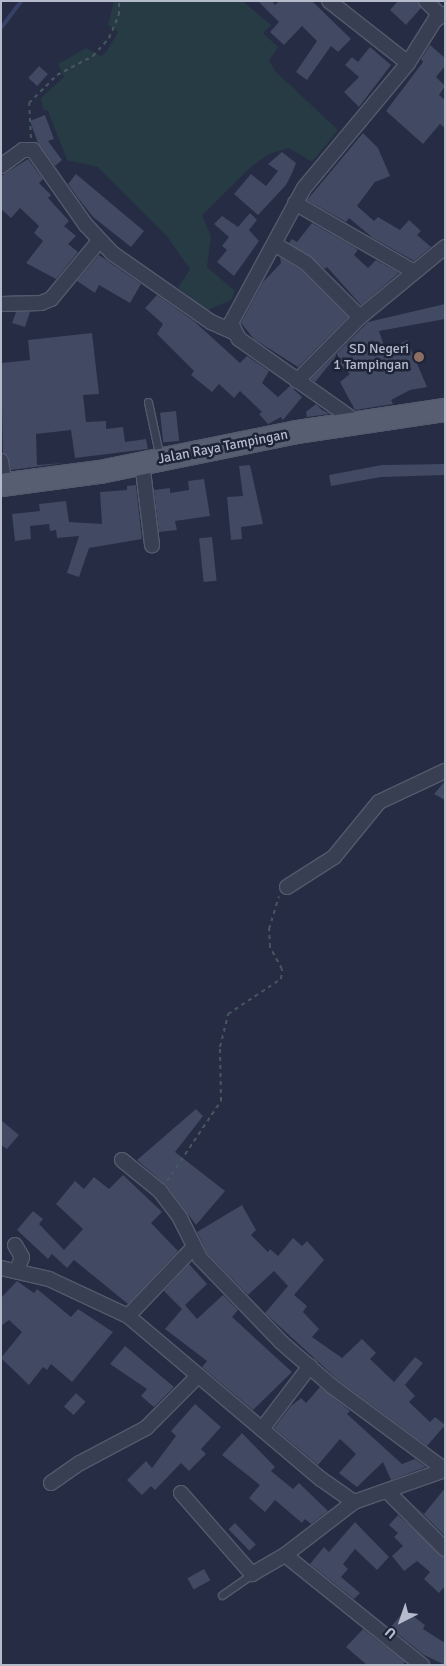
<!DOCTYPE html>
<html>
<head>
<meta charset="utf-8">
<style>
	body { margin:0 }
	#map { position:relative; width:446px; height:1666px; overflow:hidden; background:#252c43; font-family:Signika,sans-serif }
	div>[style] { position:absolute }
	.green>* { inset:0; background:#273b44 }
	.stream>* { height:4px; margin:-2px; padding:0 2px; transform-origin:2px; border-radius:2px; background:#364169 }
	.building>* { inset:0; background:#414963; transform-origin:0 0 }
	.path>* { height:2px; margin-top:-1px; transform-origin:0; background:repeating-linear-gradient(90deg,#455860 0 4px,transparent 0 8px) }
	.roads { filter:drop-shadow(1px 0 #545a6d) drop-shadow(-1px 0 #545a6d) drop-shadow(0 1px #545a6d) drop-shadow(0 -1px #545a6d) }
	.service>* { height:7px; margin:-3.5px; padding:0 3.5px; transform-origin:3.5px; border-radius:3.5px; background:#393f52 }
	.minor>* { height:14px; margin:-7px; padding:0 7px; transform-origin:7px; border-radius:7px; background:#393f52 }
	.primary>* { height:22px; margin:-11px; padding:0 11px; transform-origin:11px; border-radius:11px; background:#575e72 }
	.dots>* { width:14px; height:14px; translate:-50% -50%; box-sizing:border-box; border:2px solid #1e2438; border-radius:50% }
	span { translate:-50% -50%; white-space:nowrap; text-align:center; line-height:1.15; -webkit-text-stroke:5px #1e2438; paint-order:stroke }
	.poi-label { font-size:14px; color:#b6bbcc }
	.right { translate:-100% -50%; text-align:right }
	.street-label { font-size:14px; color:#b6bbcc }
	.frame { position:absolute; inset:0; border:2px solid #b6bbcc; pointer-events:none }
	.north { position:absolute; left:376px; top:1596px; width:50px; height:50px; -webkit-text-stroke:4px #1e2438; paint-order:stroke; rotate:221deg; font-size:14px; font-weight:700; line-height:20px; text-align:center; color:#b6bbcc }
	.north::after { content:''; display:block; margin:auto; width:18px; height:22px; background:#b6bbcc; clip-path:polygon(50% 0,100% 100%,50% 72%,0 100%) }
</style>
</head>
<body>
<div id="map">
	<div class="green">
		<div style="clip-path:polygon(114px 1px,244px 2px,271px 25px,263px 33px,278px 47px,269px 61px,276px 72px,338px 130px,312px 162px,289px 148px,269px 154px,252px 166px,202px 215px,211px 236px,207px 267px,235px 291px,231px 300px,208px 310px,178px 288px,190px 269px,166px 235px,98px 167px,67px 160px,48px 111px,43px 109px,41px 98px,64px 77px,58px 64px,86px 48px,101px 56px,107px 51px,118px 32px,108px 25px)"></div>
	</div>
	<div class="stream">
		<div style="left:1px;top:28px;width:34px;rotate:-53deg"></div>
	</div>
	<div class="building">
		<div style="clip-path:polygon(258px 1px,272px 1px,275px 5px,279px 1px,312px 1px,351px 39px,338px 52px,331px 46px,307px 80px,296px 72px,317px 41px,302px 26px,284px 45px,270px 32px,279px 22px)"></div>
		<div style="clip-path:polygon(398px 1px,417px 1px,421px 8px,406px 25px,390px 10px)"></div>
		<div style="clip-path:polygon(430px 45px,445px 58px,445px 66px,436px 77px,445px 86px,439px 95px,445px 100px,445px 128px,440px 124px,423px 144px,386px 111px,423px 62px,421px 59px)"></div>
		<div style="clip-path:polygon(370px 47px,391px 65px,359px 107px,344px 92px,359px 77px,345px 65px,352px 57px,358px 62px)"></div>
		<div style="left:39px;top:66px;width:12px;height:16px;rotate:42deg"></div>
		<div style="clip-path:polygon(45px 115px,54px 139px,48px 141px,62px 160px,55px 166px,38px 143px,30px 121px)"></div>
		<div style="clip-path:polygon(363px 133px,378px 148px,390px 176px,375px 182px,357px 206px,374px 221px,378px 217px,400px 230px,409px 220px,421px 231px,417px 235px,431px 247px,414px 261px,373px 238px,349px 218px,346px 222px,307px 200px)"></div>
		<div style="clip-path:polygon(282px 152px,296px 163px,293px 171px,286px 185px,258px 215px,234px 194px,251px 174px,266px 186px,278px 171px,268px 164px)"></div>
		<div style="clip-path:polygon(28px 159px,43px 179px,39px 183px,51px 195px,48px 198px,69px 221px,64px 226px,76px 236px,68px 244px,78px 252px,56px 279px,26px 263px,43px 241px,34px 233px,39px 226px,20px 208px,11px 218px,1px 209px,1px 176px)"></div>
		<div style="clip-path:polygon(76px 174px,144px 231px,131px 247px,93px 217px,78px 198px,68px 184px)"></div>
		<div style="clip-path:polygon(250px 213px,257px 220px,249px 230px,259px 241px,234px 276px,217px 262px,227px 250px,222px 246px,229px 237px,214px 224px,222px 216px,238px 227px)"></div>
		<div style="clip-path:polygon(312px 223px,354px 247px,358px 250px,354px 255px,368px 268px,376px 260px,399px 273px,361px 305px,327px 267px,325px 269px,289px 243px,292px 239px,297px 242px)"></div>
		<div style="clip-path:polygon(99px 255px,141px 284px,130px 303px,99px 285px,95px 293px,77px 281px)"></div>
		<div style="clip-path:polygon(280px 257px,301px 270px,348px 317px,298px 367px,254px 339px,241px 323px,263px 282px,281px 263px)"></div>
		<div style="clip-path:polygon(157px 295px,195px 322px,240px 363px,247px 356px,269px 371px,262px 383px,278px 397px,290px 386px,302px 397px,283px 420px,281px 417px,268px 424px,259px 414px,262px 412px,240px 391px,234px 398px,219px 384px,212px 392px,191px 375px,194px 371px,157px 334px,163px 324px,145px 308px)"></div>
		<div style="clip-path:polygon(445px 304px,445px 319px,379px 331px,386px 351px,407px 340px,427px 387px,410px 390px,391px 400px,393px 404px,355px 410px,340px 382px,350px 374px,334px 359px,315px 382px,311px 379px,368px 322px)"></div>
		<div style="clip-path:polygon(16px 312px,30px 312px,25px 327px,12px 323px)"></div>
		<div style="clip-path:polygon(92px 333px,99px 394px,83px 395px,86px 422px,106px 421px,106px 429px,123px 427px,125px 442px,146px 439px,148px 449px,75px 458px,71px 430px,36px 434px,37px 465px,65px 463px,11px 470px,8px 456px,3px 453px,1px 363px,30px 360px,28px 340px)"></div>
		<div style="clip-path:polygon(316px 404px,322px 410px,330px 414px,307px 417px,306px 412px)"></div>
		<div style="left:176px;top:411px;width:30px;height:16px;rotate:84deg"></div>
		<div style="clip-path:polygon(445px 464px,445px 475px,381px 477px,331px 486px,329px 475px,382px 465px)"></div>
		<div style="clip-path:polygon(250px 465px,263px 524px,241px 527px,242px 539px,231px 540px,227px 497px,243px 496px,239px 466px)"></div>
		<div style="clip-path:polygon(204px 479px,210px 516px,175px 521px,177px 530px,159px 532px,154px 490px,170px 488px,170px 493px,189px 490px,188px 481px)"></div>
		<div style="clip-path:polygon(136px 485px,142px 539px,89px 548px,79px 577px,67px 573px,79px 536px,57px 538px,56px 530px,50px 531px,49px 524px,30px 526px,31px 539px,15px 541px,12px 514px,40px 511px,39px 504px,66px 501px,69px 522px,102px 524px,100px 492px,127px 490px,127px 486px)"></div>
		<div style="left:212px;top:537px;width:44px;height:13px;rotate:84deg"></div>
		<div style="clip-path:polygon(445px 781px,445px 800px,434px 794px)"></div>
		<div style="clip-path:polygon(196px 1109px,203px 1116px,175px 1152px,225px 1191px,196px 1225px,167px 1186px,137px 1160px)"></div>
		<div style="clip-path:polygon(1px 1120px,19px 1135px,7px 1149px,1px 1145px)"></div>
		<div style="clip-path:polygon(123px 1175px,162px 1212px,151px 1223px,178px 1251px,128px 1304px,74px 1260px,67px 1268px,52px 1254px,48px 1259px,17px 1230px,33px 1211px,43px 1219px,39px 1224px,64px 1250px,83px 1229px,56px 1204px,75px 1181px,84px 1189px,94px 1177px,109px 1189px)"></div>
		<div style="clip-path:polygon(242px 1205px,256px 1230px,251px 1235px,268px 1252px,270px 1249px,278px 1256px,293px 1238px,302px 1246px,307px 1241px,324px 1260px,294px 1295px,307px 1306px,303px 1312px,319px 1329px,312px 1337px,342px 1358px,362px 1339px,376px 1353px,370px 1359px,394px 1382px,415px 1357px,423px 1363px,405px 1385px,415px 1396px,409px 1402px,430px 1422px,435px 1417px,445px 1425px,427px 1446px,338px 1380px,265px 1313px,288px 1286px,274px 1271px,248px 1295px,207px 1253px,197px 1232px)"></div>
		<div style="clip-path:polygon(189px 1264px,207px 1284px,185px 1305px,197px 1319px,223px 1295px,238px 1310px,232px 1317px,292px 1372px,253px 1410px,202px 1367px,207px 1361px,165px 1329px,182px 1309px,164px 1291px)"></div>
		<div style="clip-path:polygon(17px 1281px,34px 1293px,37px 1289px,71px 1317px,78px 1309px,113px 1332px,72px 1382px,51px 1364px,47px 1370px,43px 1367px,29px 1385px,1px 1358px,22px 1332px,9px 1320px,1px 1326px,1px 1298px)"></div>
		<div style="clip-path:polygon(125px 1346px,174px 1387px,154px 1407px,141px 1396px,147px 1389px,110px 1364px)"></div>
		<div style="clip-path:polygon(320px 1387px,350px 1411px,347px 1414px,402px 1464px,415px 1459px,426px 1467px,391px 1480px,383px 1462px,357px 1487px,339px 1473px,356px 1454px,340px 1439px,318px 1465px,274px 1428px,291px 1406px,301px 1398px,306px 1403px)"></div>
		<div style="left:76px;top:1393px;width:13px;height:18px;rotate:42deg"></div>
		<div style="clip-path:polygon(195px 1404px,221px 1427px,201px 1449px,206px 1454px,189px 1471px,181px 1463px,155px 1490px,151px 1486px,142px 1495px,127px 1480px,146px 1461px,152px 1468px,176px 1436px,171px 1431px)"></div>
		<div style="clip-path:polygon(242px 1433px,275px 1467px,271px 1471px,293px 1489px,299px 1483px,328px 1511px,311px 1524px,305px 1519px,302px 1523px,275px 1500px,265px 1512px,249px 1498px,260px 1485px,222px 1455px)"></div>
		<div style="clip-path:polygon(445px 1488px,445px 1536px,414px 1505px,424px 1514px)"></div>
		<div style="clip-path:polygon(398px 1515px,445px 1558px,445px 1586px,439px 1593px,424px 1579px,430px 1572px,417px 1561px,404px 1571px,392px 1556px,403px 1546px,394px 1537px,398px 1533px,389px 1525px)"></div>
		<div style="clip-path:polygon(355px 1522px,389px 1557px,377px 1570px,355px 1549px,343px 1564px,348px 1569px,341px 1577px,360px 1593px,354px 1599px,310px 1564px,324px 1547px,329px 1552px)"></div>
		<div style="left:235px;top:1523px;width:30px;height:9px;rotate:46deg"></div>
		<div style="left:204px;top:1569px;width:13px;height:19px;rotate:61deg"></div>
		<div style="clip-path:polygon(405px 1610px,425px 1625px,423px 1629px,445px 1643px,445px 1665px,424px 1655px,390px 1628px)"></div>
		<div style="clip-path:polygon(363px 1629px,405px 1662px,403px 1665px,367px 1665px,346px 1647px)"></div>
	</div>
	<div class="path">
		<div style="left:31px;top:138px;width:35px;rotate:-93deg"></div>
		<div style="left:29px;top:103px;width:40px;rotate:-45deg"></div>
		<div style="left:57px;top:75px;width:41px;rotate:-27.8deg"></div>
		<div style="left:93px;top:56px;width:24px;rotate:-48deg"></div>
		<div style="left:109px;top:38px;width:25px;rotate:-67deg"></div>
		<div style="left:119px;top:15px;width:14px;rotate:-90deg"></div>
		<div style="left:167px;top:1181px;width:97px;rotate:-56deg"></div>
		<div style="left:221px;top:1101px;width:54px;rotate:-91.1deg"></div>
		<div style="left:220px;top:1047px;width:34px;rotate:-76deg"></div>
		<div style="left:228px;top:1014px;width:64px;rotate:-33.4deg"></div>
		<div style="left:281px;top:979px;width:10px;rotate:-84deg"></div>
		<div style="left:282px;top:969px;width:25px;rotate:-119deg"></div>
		<div style="left:270px;top:947px;width:18px;rotate:-93deg"></div>
		<div style="left:269px;top:929px;width:34px;rotate:-73deg"></div>
	</div>
	<div class="roads">
		<div class="service">
			<div style="left:148px;top:402px;width:57px;rotate:77.9deg"></div>
			<div style="left:222px;top:1595px;width:37px;rotate:-35deg"></div>
		</div>
		<div class="minor">
			<div style="left:329px;top:1px;width:100px;rotate:38.1deg"></div>
			<div style="left:426px;top:1px;width:21px;rotate:45deg"></div>
			<div style="left:1px;top:166px;width:27px;rotate:-36deg"></div>
			<div style="left:23px;top:150px;width:10px"></div>
			<div style="left:33px;top:150px;width:92px;rotate:54.8deg"></div>
			<div style="left:86px;top:225px;width:38px;rotate:47deg"></div>
			<div style="left:112px;top:253px;width:121px;rotate:34.9deg"></div>
			<div style="left:211px;top:322px;width:24px;rotate:24deg"></div>
			<div style="left:295px;top:203px;width:136px;rotate:30deg"></div>
			<div style="left:276px;top:245px;width:35px;rotate:31deg"></div>
			<div style="left:306px;top:263px;width:76px;rotate:45deg"></div>
			<div style="left:1px;top:304px;width:40px;rotate:-1.4deg"></div>
			<div style="left:41px;top:303px;width:11px;rotate:-22deg"></div>
			<div style="left:51px;top:299px;width:75px;rotate:-50.4deg"></div>
			<div style="left:297px;top:381px;width:90px;rotate:-45.5deg"></div>
			<div style="left:360px;top:317px;width:110px;rotate:-39.5deg"></div>
			<div style="left:358px;top:423px;width:146px;rotate:-144.8deg"></div>
			<div style="left:239px;top:339px;width:18px;rotate:-117deg"></div>
			<div style="left:231px;top:323px;width:153px;rotate:-61.6deg"></div>
			<div style="left:304px;top:188px;width:163px;rotate:-50.2deg"></div>
			<div style="left:408px;top:63px;width:51px;rotate:-57.9deg"></div>
			<div style="left:435px;top:20px;width:12px;rotate:-31deg"></div>
			<div style="left:1px;top:461px;width:24px;rotate:81deg"></div>
			<div style="left:142px;top:462px;width:84px;rotate:83.1deg"></div>
			<div style="left:287px;top:887px;width:56px;rotate:-32.6deg"></div>
			<div style="left:334px;top:857px;width:71px;rotate:-50.7deg"></div>
			<div style="left:379px;top:802px;width:73px;rotate:-25.2deg"></div>
			<div style="left:122px;top:1160px;width:49px;rotate:39.2deg"></div>
			<div style="left:160px;top:1191px;width:34px;rotate:53deg"></div>
			<div style="left:180px;top:1218px;width:45px;rotate:63.4deg"></div>
			<div style="left:200px;top:1258px;width:117px;rotate:46deg"></div>
			<div style="left:281px;top:1342px;width:69px;rotate:40.9deg"></div>
			<div style="left:333px;top:1387px;width:139px;rotate:36.5deg"></div>
			<div style="left:15px;top:1245px;width:14px;rotate:60deg"></div>
			<div style="left:22px;top:1257px;width:15px;rotate:110deg"></div>
			<div style="left:1px;top:1268px;width:49px;rotate:12.9deg"></div>
			<div style="left:49px;top:1279px;width:87px;rotate:25.1deg"></div>
			<div style="left:128px;top:1316px;width:253px;rotate:40.2deg"></div>
			<div style="left:321px;top:1479px;width:40px;rotate:34.9deg"></div>
			<div style="left:354px;top:1502px;width:96px;rotate:-19.4deg"></div>
			<div style="left:128px;top:1316px;width:93px;rotate:-46.3deg"></div>
			<div style="left:262px;top:1429px;width:79px;rotate:-52.7deg"></div>
			<div style="left:51px;top:1483px;width:35px;rotate:-35deg"></div>
			<div style="left:80px;top:1463px;width:75px;rotate:-27.9deg"></div>
			<div style="left:146px;top:1428px;width:74px;rotate:-45deg"></div>
			<div style="left:387px;top:1491px;width:82px;rotate:45deg"></div>
			<div style="left:181px;top:1493px;width:108px;rotate:48.8deg"></div>
			<div style="left:252px;top:1574px;width:38px;rotate:-30deg"></div>
			<div style="left:285px;top:1555px;width:87px;rotate:-37.5deg"></div>
			<div style="left:285px;top:1555px;width:176px;rotate:38.8deg"></div>
		</div>
		<div class="primary">
			<div style="left:1px;top:485px;width:100px;rotate:-7.5deg"></div>
			<div style="left:100px;top:472px;width:201px;rotate:-11.5deg"></div>
			<div style="left:297px;top:432px;width:150px;rotate:-8.5deg"></div>
		</div>
	</div>
	<div class="dots">
		<div style="left:419px;top:357px;background:#8d6e63"></div>
	</div>
	<div class="poi-label">
		<span class="right" style="left:409px;top:357px">SD Negeri<br>1 Tampingan</span>
	</div>
	<div class="street-label">
		<span style="left:223px;top:447px;rotate:-11deg">Jalan Raya Tampingan</span>
	</div>
	<div class="frame"></div>
	<div class="north">U</div>
</div>
</body>
</html>
